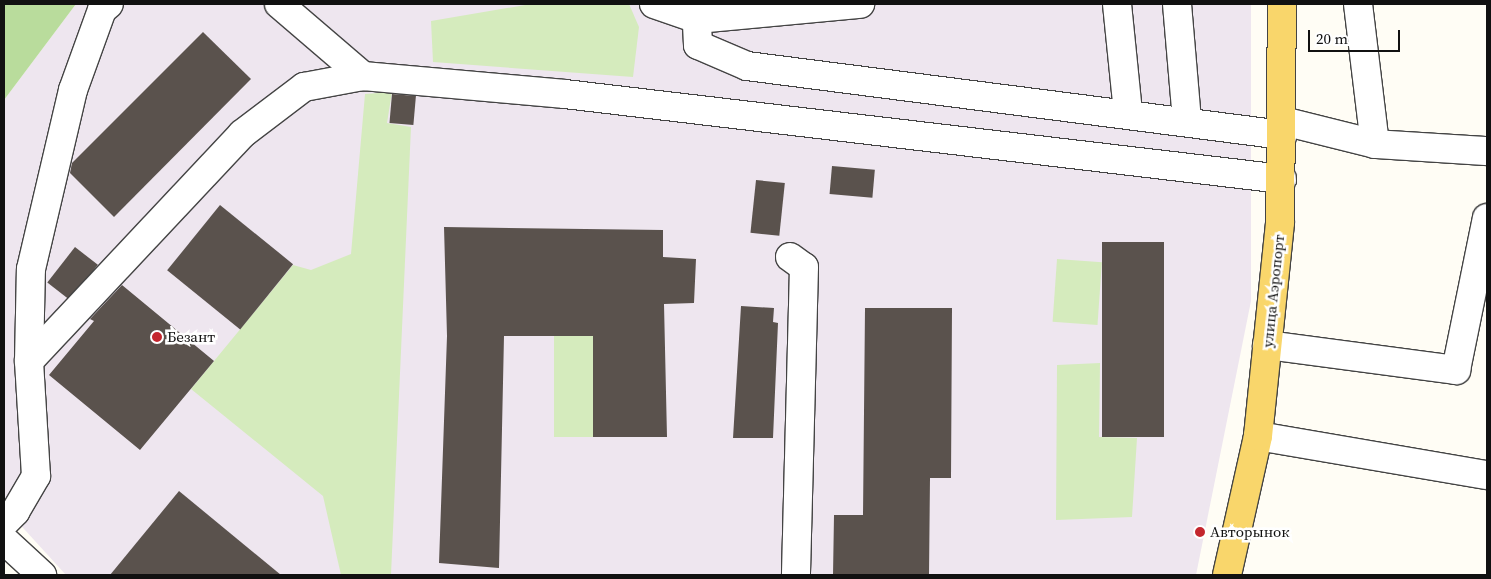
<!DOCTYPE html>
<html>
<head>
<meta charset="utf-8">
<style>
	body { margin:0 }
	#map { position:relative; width:1491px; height:579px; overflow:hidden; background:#fffdf5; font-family:"Source Serif 4",serif }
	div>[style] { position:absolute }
	.industrial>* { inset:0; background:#eee6ef }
	.green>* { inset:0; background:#d5ebbd; transform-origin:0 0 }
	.forest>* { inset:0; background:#b9dc9c }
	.building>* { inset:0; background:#5a524d; transform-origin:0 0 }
	.roads { filter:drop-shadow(1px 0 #444) drop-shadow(-1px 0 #444) drop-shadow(0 1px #444) drop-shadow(0 -1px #444) }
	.minor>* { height:28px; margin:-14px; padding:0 14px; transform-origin:14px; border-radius:14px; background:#fff }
	.major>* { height:28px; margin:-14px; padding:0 14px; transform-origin:14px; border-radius:14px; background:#f9d66b }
	.dots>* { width:14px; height:14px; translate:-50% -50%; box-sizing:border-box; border:2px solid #fff; border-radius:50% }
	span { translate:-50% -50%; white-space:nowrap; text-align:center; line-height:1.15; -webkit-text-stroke:5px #fff; paint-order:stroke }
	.street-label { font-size:15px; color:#111 }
	.poi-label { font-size:15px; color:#111 }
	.left { translate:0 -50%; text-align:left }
	.frame { position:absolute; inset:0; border:5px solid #111; pointer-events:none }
	.scale { position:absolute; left:1308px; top:30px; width:92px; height:22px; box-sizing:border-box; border:2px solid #111; border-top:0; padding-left:6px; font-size:15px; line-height:18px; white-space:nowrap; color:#111; -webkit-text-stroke:4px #fff; paint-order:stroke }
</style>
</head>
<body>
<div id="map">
	<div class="industrial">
		<div style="clip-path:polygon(76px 4px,1251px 4px,1251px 301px,1196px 575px,66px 575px,4px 507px,4px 100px)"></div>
	</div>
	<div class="green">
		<div style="clip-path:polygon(531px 4px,629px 4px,639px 27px,633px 77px,433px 62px,431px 21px)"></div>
		<div style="clip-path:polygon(392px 92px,387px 123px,411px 127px,391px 575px,341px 575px,323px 496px,191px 389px,293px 265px,311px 270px,351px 254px,365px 94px)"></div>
		<div style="left:1057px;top:259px;width:45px;height:63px;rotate:4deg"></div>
		<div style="left:554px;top:336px;width:39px;height:101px"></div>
		<div style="clip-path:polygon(1100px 363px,1099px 437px,1137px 438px,1132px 517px,1056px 520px,1057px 365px)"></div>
	</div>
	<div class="forest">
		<div style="clip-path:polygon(4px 4px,76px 4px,4px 100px)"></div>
	</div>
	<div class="building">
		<div style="clip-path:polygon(203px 32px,251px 79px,114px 217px,70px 173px,72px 163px)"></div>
		<div style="left:392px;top:94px;width:24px;height:29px;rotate:5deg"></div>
		<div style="left:832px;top:166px;width:43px;height:28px;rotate:5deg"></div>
		<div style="left:756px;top:180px;width:29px;height:53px;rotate:6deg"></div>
		<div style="left:220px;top:205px;width:94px;height:84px;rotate:39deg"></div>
		<div style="clip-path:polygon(444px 227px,663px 230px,663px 257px,696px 259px,694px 303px,664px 304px,667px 437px,593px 437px,593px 336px,504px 336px,499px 568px,439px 563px,447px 336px)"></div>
		<div style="left:1102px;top:242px;width:62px;height:195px"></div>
		<div style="left:75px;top:247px;width:29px;height:45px;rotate:38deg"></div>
		<div style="clip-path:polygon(122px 285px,214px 361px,140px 450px,49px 375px,94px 321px,90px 319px)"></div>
		<div style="clip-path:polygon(741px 306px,774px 308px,773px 322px,778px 323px,773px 438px,733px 438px)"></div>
		<div style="clip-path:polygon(865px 308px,952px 308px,951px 478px,930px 478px,929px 575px,833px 575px,834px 515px,863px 515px)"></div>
		<div style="clip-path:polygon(179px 491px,281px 575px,110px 575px)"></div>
	</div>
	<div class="roads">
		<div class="minor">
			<div style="left:279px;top:4px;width:111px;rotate:40.6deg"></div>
			<div style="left:654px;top:4px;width:46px;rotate:19.2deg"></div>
			<div style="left:697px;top:19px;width:164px;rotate:-5.3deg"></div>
			<div style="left:696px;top:4px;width:41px;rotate:87.2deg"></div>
			<div style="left:698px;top:45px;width:53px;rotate:23.2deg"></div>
			<div style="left:747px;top:66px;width:540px;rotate:7.34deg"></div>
			<div style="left:1117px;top:4px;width:110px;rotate:84.2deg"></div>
			<div style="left:1177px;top:4px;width:117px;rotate:85.1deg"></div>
			<div style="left:1358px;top:4px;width:141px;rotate:83.1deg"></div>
			<div style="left:1283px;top:121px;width:95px;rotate:14deg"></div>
			<div style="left:1375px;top:144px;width:112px;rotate:3.6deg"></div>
			<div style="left:790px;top:257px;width:17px;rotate:36deg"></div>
			<div style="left:804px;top:267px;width:308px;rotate:91.5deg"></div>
			<div style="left:1267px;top:345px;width:191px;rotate:7.5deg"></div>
			<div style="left:1456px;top:370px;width:155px;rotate:-78.5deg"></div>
			<div style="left:29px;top:361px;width:92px;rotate:-88.8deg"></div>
			<div style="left:31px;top:269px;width:184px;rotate:-76.8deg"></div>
			<div style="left:73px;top:90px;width:85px;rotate:-70.1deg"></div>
			<div style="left:102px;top:10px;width:9px;rotate:-41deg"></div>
			<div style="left:1258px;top:436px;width:232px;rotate:9.7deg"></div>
			<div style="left:4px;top:523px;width:16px;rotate:-45deg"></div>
			<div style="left:15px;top:512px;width:42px;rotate:-59.7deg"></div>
			<div style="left:36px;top:476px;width:115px;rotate:-93.5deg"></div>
			<div style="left:29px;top:361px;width:311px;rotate:-46.8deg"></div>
			<div style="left:242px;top:134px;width:78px;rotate:-37.2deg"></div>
			<div style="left:304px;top:87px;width:60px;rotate:-10.6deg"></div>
			<div style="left:363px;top:76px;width:203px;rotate:5.1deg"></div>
			<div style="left:565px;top:94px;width:722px;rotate:6.76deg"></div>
			<div style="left:4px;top:540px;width:52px;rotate:42.6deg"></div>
		</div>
		<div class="major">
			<div style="left:1227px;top:575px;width:142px;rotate:-77.4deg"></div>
			<div style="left:1258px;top:436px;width:215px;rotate:-84.1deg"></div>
			<div style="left:1280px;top:222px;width:218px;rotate:-89.5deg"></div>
		</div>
	</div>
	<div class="dots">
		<div style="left:157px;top:337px;background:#c4262e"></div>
		<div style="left:1200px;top:532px;background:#c4262e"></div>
	</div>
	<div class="street-label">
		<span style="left:1273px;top:291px;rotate:-84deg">улица Аэропорт</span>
	</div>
	<div class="poi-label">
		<span class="left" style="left:167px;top:337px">Безант</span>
		<span class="left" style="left:1210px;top:532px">Авторынок</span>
	</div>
	<div class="frame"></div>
	<div class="scale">20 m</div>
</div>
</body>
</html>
